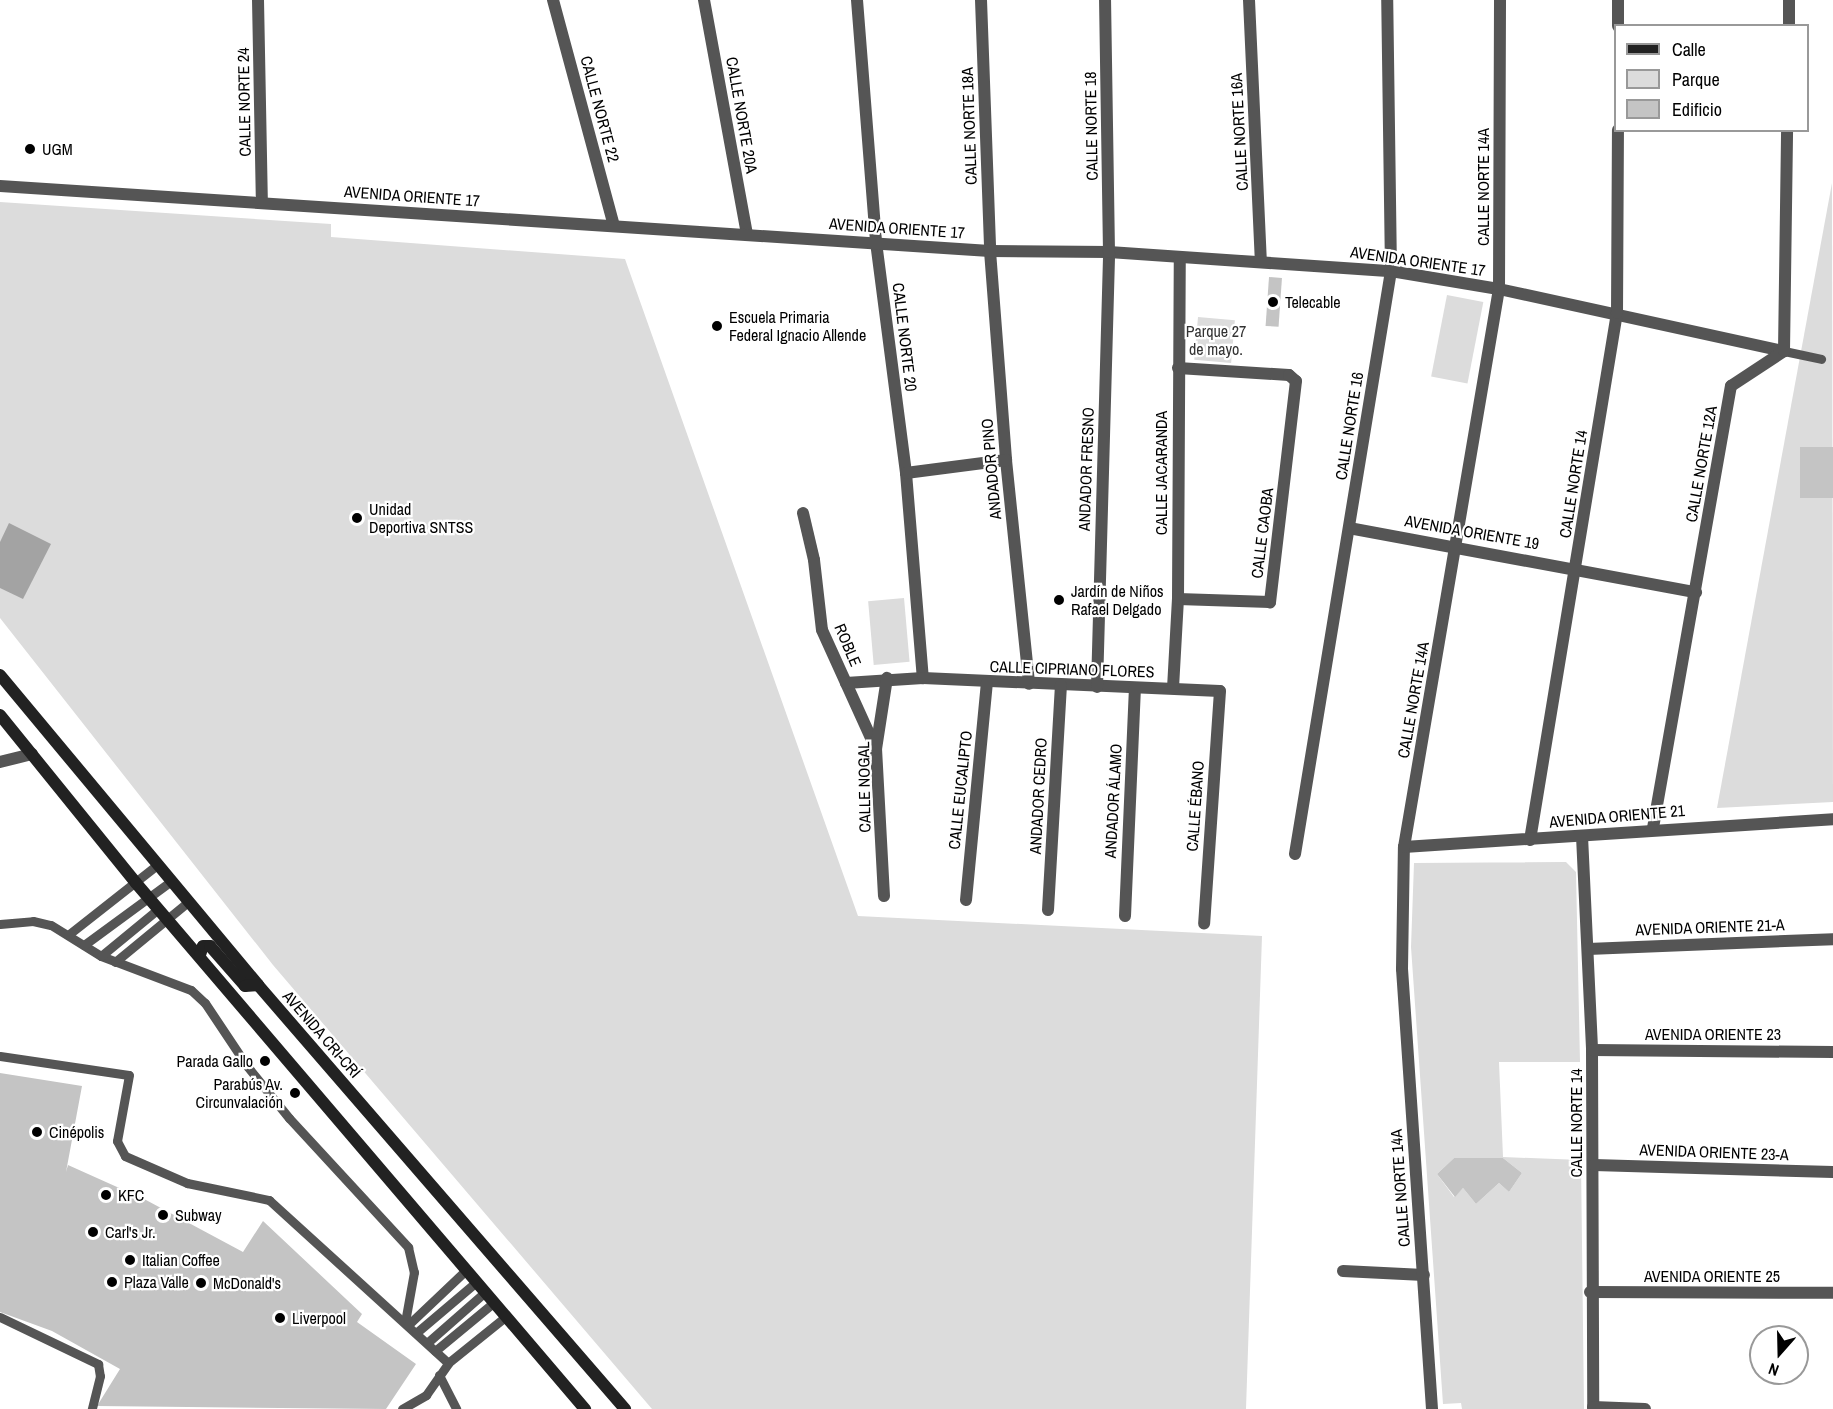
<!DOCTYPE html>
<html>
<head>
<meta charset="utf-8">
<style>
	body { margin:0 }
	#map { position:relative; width:1833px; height:1409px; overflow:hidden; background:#fff; font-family:"Archivo Narrow",sans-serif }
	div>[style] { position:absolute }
	.green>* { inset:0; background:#dcdcdc; transform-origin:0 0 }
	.water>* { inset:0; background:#a3a3a3 }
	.building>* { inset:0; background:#c4c4c4; transform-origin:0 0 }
	.lane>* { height:9px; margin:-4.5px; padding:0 4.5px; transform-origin:4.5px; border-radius:4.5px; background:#555 }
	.street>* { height:12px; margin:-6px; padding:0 6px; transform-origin:6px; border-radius:6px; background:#555 }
	.secondary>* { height:12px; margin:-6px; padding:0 6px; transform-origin:6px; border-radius:6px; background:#222 }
	.dots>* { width:16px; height:16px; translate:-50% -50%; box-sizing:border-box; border:3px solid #fff; border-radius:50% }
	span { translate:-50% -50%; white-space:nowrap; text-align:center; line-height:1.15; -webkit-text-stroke:4.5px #fff; paint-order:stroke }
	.street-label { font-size:16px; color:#000 }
	.poi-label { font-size:16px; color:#000 }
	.left { translate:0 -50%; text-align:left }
	.right { translate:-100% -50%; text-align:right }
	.park-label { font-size:16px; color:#333 }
	.legend { position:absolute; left:1614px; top:24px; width:195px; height:108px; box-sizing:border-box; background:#fff; border:2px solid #999; margin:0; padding:8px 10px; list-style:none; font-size:18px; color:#000 }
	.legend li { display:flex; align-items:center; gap:12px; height:30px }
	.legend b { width:30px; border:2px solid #999 }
	.north { position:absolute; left:1749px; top:1325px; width:60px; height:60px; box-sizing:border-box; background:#fff; border:2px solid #999; border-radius:50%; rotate:200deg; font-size:16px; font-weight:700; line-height:24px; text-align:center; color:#000 }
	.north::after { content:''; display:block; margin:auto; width:21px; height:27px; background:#000; clip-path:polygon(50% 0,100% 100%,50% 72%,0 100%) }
</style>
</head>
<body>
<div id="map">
	<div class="green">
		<div style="clip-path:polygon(1832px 183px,1833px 802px,1717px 808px)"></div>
		<div style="clip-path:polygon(0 202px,331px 224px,331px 237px,625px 259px,858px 916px,1262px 936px,1246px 1409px,652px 1409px,273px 965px,0 618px)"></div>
		<div style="left:1447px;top:295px;width:37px;height:83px;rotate:11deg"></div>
		<div style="left:1198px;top:317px;width:37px;height:43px;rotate:5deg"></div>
		<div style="left:904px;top:598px;width:64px;height:36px;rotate:85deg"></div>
		<div style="clip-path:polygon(evenodd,1566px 862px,1576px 872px,1580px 1062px,1499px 1062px,1503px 1157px,1581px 1160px,1584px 1409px,1462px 1409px,1461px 1403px,1443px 1404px,1411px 947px,1414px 863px,1566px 862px,1454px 1158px,1503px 1158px,1522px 1173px,1509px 1192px,1499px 1183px,1476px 1204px,1463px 1188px,1454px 1197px,1437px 1174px,1454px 1158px)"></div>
	</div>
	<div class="water">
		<div style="clip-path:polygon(9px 523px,51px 544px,23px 599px,0 588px,0 542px)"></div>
	</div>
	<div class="building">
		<div style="left:1269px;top:277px;width:13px;height:49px;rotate:4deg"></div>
		<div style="left:1800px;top:447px;width:33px;height:51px"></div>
		<div style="clip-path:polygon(0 1073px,82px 1086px,66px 1172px,68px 1165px,146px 1200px,243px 1252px,263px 1221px,362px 1314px,357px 1322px,416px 1364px,386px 1409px,97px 1406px,120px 1369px,52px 1331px,0 1312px)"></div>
		<div style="clip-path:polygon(1454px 1158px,1503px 1158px,1522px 1173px,1509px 1192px,1499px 1183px,1476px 1204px,1463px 1188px,1455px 1197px,1437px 1174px)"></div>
	</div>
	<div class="lane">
		<div style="left:1784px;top:351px;width:38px;rotate:12deg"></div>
		<div style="left:0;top:924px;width:33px;rotate:-5deg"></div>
		<div style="left:33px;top:921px;width:18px;rotate:13deg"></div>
		<div style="left:51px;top:925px;width:59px;rotate:31.8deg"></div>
		<div style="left:101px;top:956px;width:96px;rotate:20.7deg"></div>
		<div style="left:191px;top:990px;width:19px;rotate:43deg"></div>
		<div style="left:205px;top:1003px;width:76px;rotate:56.3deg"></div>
		<div style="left:247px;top:1066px;width:67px;rotate:51.1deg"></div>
		<div style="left:289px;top:1118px;width:176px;rotate:47.3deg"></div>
		<div style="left:408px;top:1247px;width:26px;rotate:77deg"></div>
		<div style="left:414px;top:1272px;width:51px;rotate:100.2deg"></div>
		<div style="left:68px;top:935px;width:113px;rotate:-38.2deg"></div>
		<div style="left:84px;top:945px;width:108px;rotate:-36.3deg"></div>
		<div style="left:101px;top:956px;width:74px;rotate:-39.5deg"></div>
		<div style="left:115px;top:962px;width:94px;rotate:-39.4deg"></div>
		<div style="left:0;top:1056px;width:130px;rotate:8.4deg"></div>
		<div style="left:129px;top:1075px;width:67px;rotate:100.3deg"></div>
		<div style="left:117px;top:1141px;width:17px;rotate:62deg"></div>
		<div style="left:125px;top:1156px;width:68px;rotate:23.5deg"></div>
		<div style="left:187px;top:1183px;width:84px;rotate:11.7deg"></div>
		<div style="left:269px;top:1200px;width:242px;rotate:42.3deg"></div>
		<div style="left:0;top:1317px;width:109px;rotate:25.6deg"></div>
		<div style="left:98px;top:1364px;width:12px;rotate:81deg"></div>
		<div style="left:100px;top:1376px;width:34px;rotate:104deg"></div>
		<div style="left:408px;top:1325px;width:79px;rotate:-43.5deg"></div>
		<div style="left:416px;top:1333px;width:77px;rotate:-40.3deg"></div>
		<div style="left:427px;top:1343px;width:76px;rotate:-41.3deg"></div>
		<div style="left:435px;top:1351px;width:75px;rotate:-39.6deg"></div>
		<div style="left:439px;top:1375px;width:38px;rotate:63deg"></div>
		<div style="left:402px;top:1409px;width:28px;rotate:-30deg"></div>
		<div style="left:426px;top:1395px;width:39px;rotate:-55deg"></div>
		<div style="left:448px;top:1363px;width:73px;rotate:-38.9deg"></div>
	</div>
	<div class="street">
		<div style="left:258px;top:0;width:203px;rotate:88.9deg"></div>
		<div style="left:553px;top:0;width:234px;rotate:74.9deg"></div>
		<div style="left:704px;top:0;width:239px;rotate:79.6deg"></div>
		<div style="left:857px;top:0;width:243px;rotate:85.5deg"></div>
		<div style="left:876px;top:242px;width:233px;rotate:82.6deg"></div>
		<div style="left:906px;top:473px;width:206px;rotate:85.3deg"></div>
		<div style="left:981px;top:0;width:251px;rotate:87.9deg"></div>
		<div style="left:990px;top:251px;width:210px;rotate:85.6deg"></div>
		<div style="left:1006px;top:460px;width:225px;rotate:84.1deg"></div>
		<div style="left:1249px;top:0;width:262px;rotate:87.4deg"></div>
		<div style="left:1618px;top:26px;width:26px;rotate:-90deg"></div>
		<div style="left:1789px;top:26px;width:26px;rotate:-90deg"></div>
		<div style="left:0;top:186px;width:992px;rotate:3.76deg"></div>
		<div style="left:990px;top:251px;width:119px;rotate:0.5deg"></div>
		<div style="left:1109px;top:252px;width:283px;rotate:3.9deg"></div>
		<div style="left:1391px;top:271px;width:109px;rotate:9.5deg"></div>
		<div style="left:1499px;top:289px;width:292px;rotate:12.3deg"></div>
		<div style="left:1178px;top:368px;width:111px;rotate:3.6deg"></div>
		<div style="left:1289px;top:375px;width:9px;rotate:41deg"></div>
		<div style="left:1296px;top:381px;width:223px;rotate:96.7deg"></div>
		<div style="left:1270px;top:602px;width:92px;rotate:-178.1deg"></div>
		<div style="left:906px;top:473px;width:101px;rotate:-7.4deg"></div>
		<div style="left:803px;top:513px;width:48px;rotate:76.8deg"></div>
		<div style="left:814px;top:560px;width:70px;rotate:83.5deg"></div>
		<div style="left:822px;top:630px;width:131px;rotate:65.6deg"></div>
		<div style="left:1349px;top:528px;width:353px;rotate:10.5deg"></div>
		<div style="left:846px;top:683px;width:77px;rotate:-3.7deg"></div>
		<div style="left:923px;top:678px;width:297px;rotate:2.5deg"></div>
		<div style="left:1220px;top:691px;width:233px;rotate:93.9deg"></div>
		<div style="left:1097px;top:687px;width:435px;rotate:-88.4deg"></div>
		<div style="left:1109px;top:252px;width:252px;rotate:-90.9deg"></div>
		<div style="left:1173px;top:688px;width:89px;rotate:-86.8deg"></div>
		<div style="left:1178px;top:599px;width:340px;rotate:-89.7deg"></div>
		<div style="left:0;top:762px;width:33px;rotate:-14deg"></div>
		<div style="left:1653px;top:828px;width:449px;rotate:-80deg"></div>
		<div style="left:1731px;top:386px;width:64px;rotate:-33.4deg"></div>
		<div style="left:1784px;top:351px;width:221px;rotate:-89.2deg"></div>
		<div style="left:1582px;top:836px;width:214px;rotate:87.3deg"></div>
		<div style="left:1592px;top:1050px;width:359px;rotate:89.8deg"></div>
		<div style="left:1530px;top:840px;width:534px;rotate:-80.63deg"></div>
		<div style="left:1617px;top:313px;width:183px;rotate:-89.7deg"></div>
		<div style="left:1404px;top:847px;width:430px;rotate:-3.7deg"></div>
		<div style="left:1295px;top:854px;width:591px;rotate:-80.65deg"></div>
		<div style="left:1391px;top:271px;width:271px;rotate:-90.8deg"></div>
		<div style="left:884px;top:896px;width:147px;rotate:-93.1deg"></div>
		<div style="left:876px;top:749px;width:72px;rotate:-81.2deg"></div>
		<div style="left:966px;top:900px;width:218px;rotate:-84.5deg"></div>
		<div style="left:1048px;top:910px;width:225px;rotate:-86.7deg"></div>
		<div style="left:1125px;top:916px;width:228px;rotate:-87.5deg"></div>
		<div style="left:1588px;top:949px;width:245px;rotate:-2.3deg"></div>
		<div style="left:1592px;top:1050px;width:241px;rotate:0.5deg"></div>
		<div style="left:1594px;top:1165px;width:239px;rotate:1.7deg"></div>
		<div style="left:1343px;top:1271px;width:81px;rotate:2.8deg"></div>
		<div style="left:1590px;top:1292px;width:243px;rotate:0.2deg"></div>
		<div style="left:1593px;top:1407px;width:52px;rotate:2.2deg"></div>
		<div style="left:1432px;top:1409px;width:441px;rotate:-93.9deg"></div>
		<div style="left:1402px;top:969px;width:122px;rotate:-89.1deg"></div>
		<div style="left:1404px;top:847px;width:566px;rotate:-80.34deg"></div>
		<div style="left:1499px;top:289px;width:289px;rotate:-89.8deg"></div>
	</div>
	<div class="secondary">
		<div style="left:0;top:675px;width:403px;rotate:50.2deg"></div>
		<div style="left:258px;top:985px;width:561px;rotate:49.12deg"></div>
		<div style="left:0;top:715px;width:216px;rotate:51deg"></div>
		<div style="left:136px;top:883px;width:692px;rotate:49.52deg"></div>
		<div style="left:200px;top:955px;width:9px;rotate:-72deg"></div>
		<div style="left:203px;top:946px;width:7px"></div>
		<div style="left:210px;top:946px;width:53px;rotate:48.8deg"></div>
		<div style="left:245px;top:986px;width:13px;rotate:-4deg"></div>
	</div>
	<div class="dots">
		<div style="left:30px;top:149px;background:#000"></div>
		<div style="left:1273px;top:302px;background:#000"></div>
		<div style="left:717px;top:326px;background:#000"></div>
		<div style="left:357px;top:518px;background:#000"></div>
		<div style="left:1059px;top:600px;background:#000"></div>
		<div style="left:265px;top:1061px;background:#000"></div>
		<div style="left:295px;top:1093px;background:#000"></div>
		<div style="left:37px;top:1132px;background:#000"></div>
		<div style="left:106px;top:1195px;background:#000"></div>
		<div style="left:163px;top:1215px;background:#000"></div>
		<div style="left:93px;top:1232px;background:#000"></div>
		<div style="left:130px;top:1260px;background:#000"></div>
		<div style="left:112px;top:1282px;background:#000"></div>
		<div style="left:201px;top:1283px;background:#000"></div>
		<div style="left:280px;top:1318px;background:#000"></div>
	</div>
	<div class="street-label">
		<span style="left:244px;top:102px;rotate:-91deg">CALLE NORTE 24</span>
		<span style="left:600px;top:109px;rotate:75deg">CALLE NORTE 22</span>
		<span style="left:742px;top:115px;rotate:80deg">CALLE NORTE 20A</span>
		<span style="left:969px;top:126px;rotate:-92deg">CALLE NORTE 18A</span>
		<span style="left:1091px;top:126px;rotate:-91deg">CALLE NORTE 18</span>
		<span style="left:1239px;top:132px;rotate:-93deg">CALLE NORTE 16A</span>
		<span style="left:1483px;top:187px;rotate:-90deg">CALLE NORTE 14A</span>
		<span style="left:412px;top:196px;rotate:4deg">AVENIDA ORIENTE 17</span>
		<span style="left:897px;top:228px;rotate:4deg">AVENIDA ORIENTE 17</span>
		<span style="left:1418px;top:261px;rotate:8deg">AVENIDA ORIENTE 17</span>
		<span style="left:905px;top:337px;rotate:83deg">CALLE NORTE 20</span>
		<span style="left:1349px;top:426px;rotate:-81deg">CALLE NORTE 16</span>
		<span style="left:1701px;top:464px;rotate:-80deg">CALLE NORTE 12A</span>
		<span style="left:991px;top:469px;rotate:-95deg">ANDADOR PINO</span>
		<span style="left:1086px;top:469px;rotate:-88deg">ANDADOR FRESNO</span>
		<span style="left:1161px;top:473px;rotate:-90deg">CALLE JACARANDA</span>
		<span style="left:1573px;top:484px;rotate:-81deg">CALLE NORTE 14</span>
		<span style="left:1472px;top:532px;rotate:10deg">AVENIDA ORIENTE 19</span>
		<span style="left:1262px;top:533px;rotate:-83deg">CALLE CAOBA</span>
		<span style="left:848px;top:645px;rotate:67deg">ROBLE</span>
		<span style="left:1072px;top:669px;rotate:2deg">CALLE CIPRIANO FLORES</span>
		<span style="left:1413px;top:700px;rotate:-80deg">CALLE NORTE 14A</span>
		<span style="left:864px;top:787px;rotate:-91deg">CALLE NOGAL</span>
		<span style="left:960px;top:790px;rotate:-84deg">CALLE EUCALIPTO</span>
		<span style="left:1038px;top:796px;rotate:-87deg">ANDADOR CEDRO</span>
		<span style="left:1113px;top:801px;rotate:-87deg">ANDADOR ÁLAMO</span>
		<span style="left:1195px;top:806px;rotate:-86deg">CALLE ÉBANO</span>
		<span style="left:1617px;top:816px;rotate:-5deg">AVENIDA ORIENTE 21</span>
		<span style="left:1710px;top:927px;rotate:-2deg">AVENIDA ORIENTE 21-A</span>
		<span style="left:322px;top:1034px;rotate:49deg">AVENIDA CRI-CRÍ</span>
		<span style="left:1713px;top:1034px">AVENIDA ORIENTE 23</span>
		<span style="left:1576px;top:1123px;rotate:-90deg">CALLE NORTE 14</span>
		<span style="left:1714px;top:1152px;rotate:2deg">AVENIDA ORIENTE 23-A</span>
		<span style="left:1400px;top:1188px;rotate:-94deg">CALLE NORTE 14A</span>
		<span style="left:1712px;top:1276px">AVENIDA ORIENTE 25</span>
	</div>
	<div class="poi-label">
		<span class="left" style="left:42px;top:149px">UGM</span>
		<span class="left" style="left:1285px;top:302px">Telecable</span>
		<span class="left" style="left:729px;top:326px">Escuela Primaria<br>Federal Ignacio Allende</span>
		<span class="left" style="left:369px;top:518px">Unidad<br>Deportiva SNTSS</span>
		<span class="left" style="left:1071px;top:600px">Jardín de Niños<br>Rafael Delgado</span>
		<span class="right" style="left:253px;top:1061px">Parada Gallo</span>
		<span class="right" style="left:283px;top:1093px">Parabús Av.<br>Circunvalación</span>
		<span class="left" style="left:49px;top:1132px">Cinépolis</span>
		<span class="left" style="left:118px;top:1195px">KFC</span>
		<span class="left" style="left:175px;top:1215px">Subway</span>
		<span class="left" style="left:105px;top:1232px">Carl's Jr.</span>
		<span class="left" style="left:142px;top:1260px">Italian Coffee</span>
		<span class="left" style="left:124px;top:1282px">Plaza Valle</span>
		<span class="left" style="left:213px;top:1283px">McDonald's</span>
		<span class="left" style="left:292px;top:1318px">Liverpool</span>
	</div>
	<div class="park-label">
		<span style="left:1216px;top:340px">Parque 27<br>de mayo.</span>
	</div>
	<ul class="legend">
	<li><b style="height:8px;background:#222"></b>Calle</li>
	<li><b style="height:16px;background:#dcdcdc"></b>Parque</li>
	<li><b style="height:16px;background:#c4c4c4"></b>Edificio</li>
	</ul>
	<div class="north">N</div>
</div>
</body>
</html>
